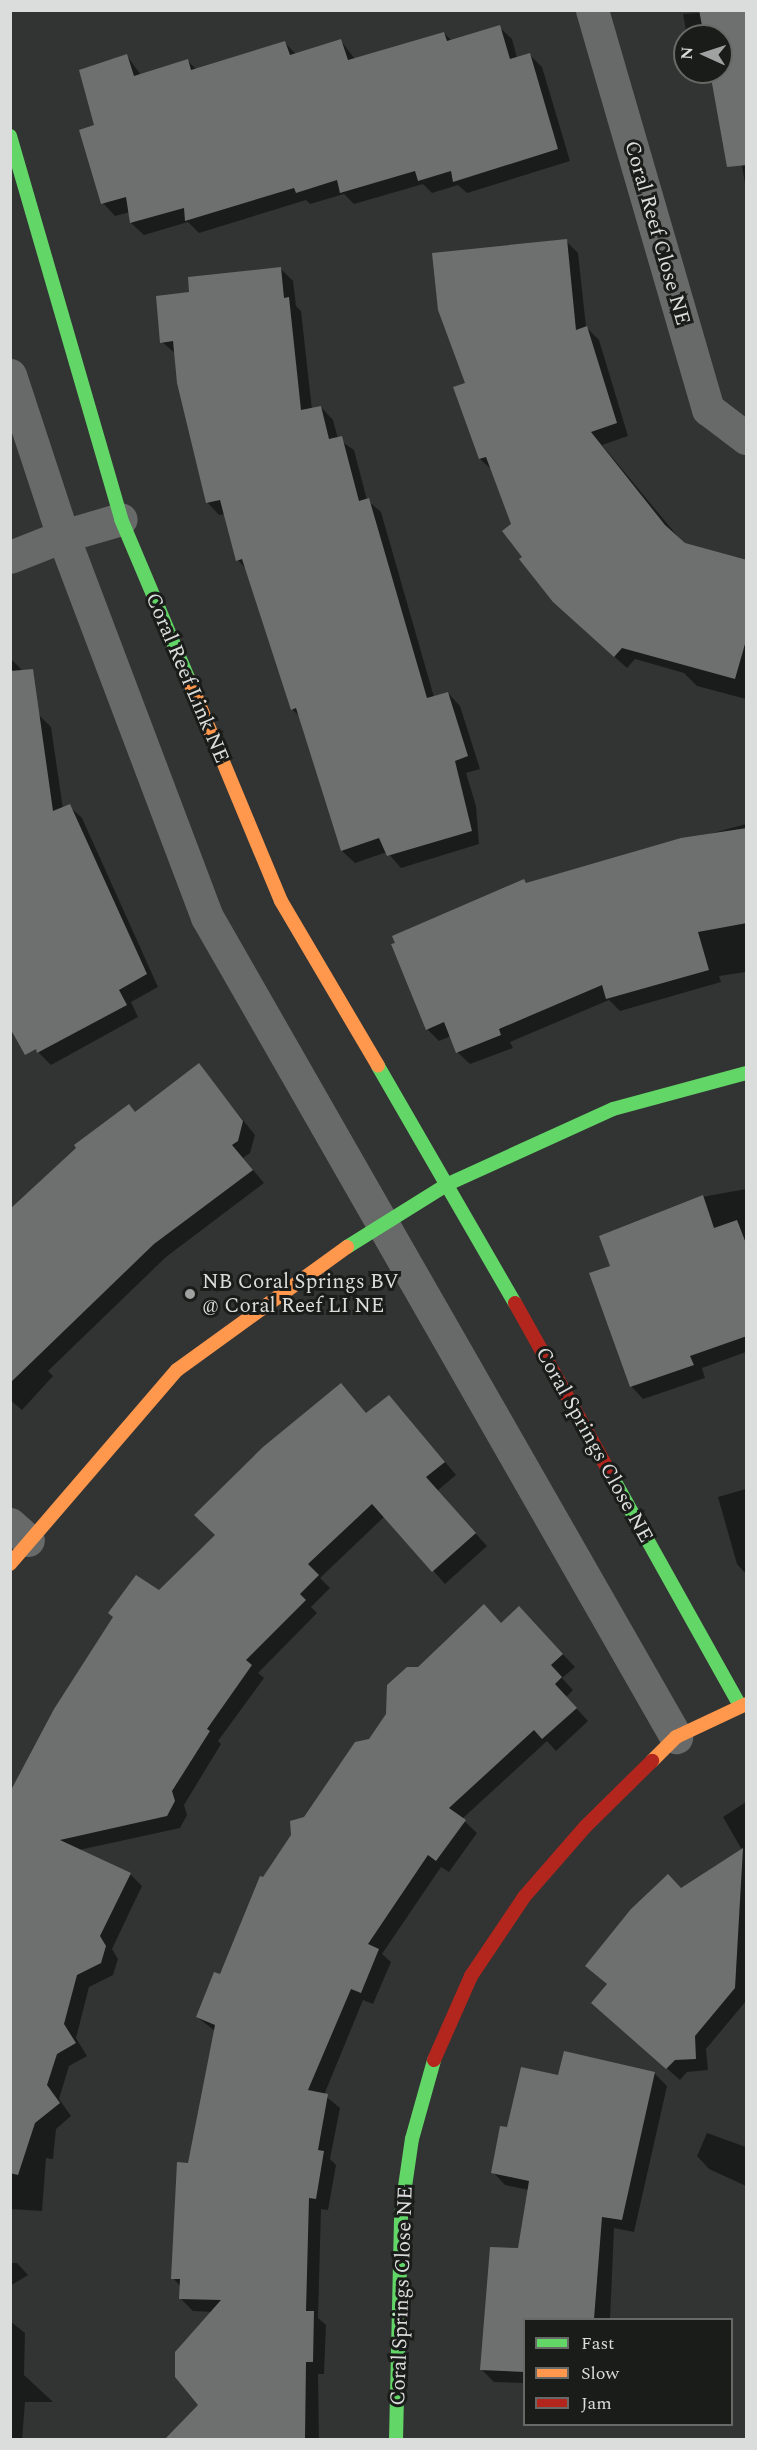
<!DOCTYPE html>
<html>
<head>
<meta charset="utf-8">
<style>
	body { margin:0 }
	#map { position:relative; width:757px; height:2450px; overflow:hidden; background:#323433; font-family:Spectral,serif }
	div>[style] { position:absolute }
	.shadow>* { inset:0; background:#0007 }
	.building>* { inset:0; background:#6e7070 }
	.street>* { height:33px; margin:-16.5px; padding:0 16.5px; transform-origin:16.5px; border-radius:16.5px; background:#686a69 }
	.fast>* { height:14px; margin:-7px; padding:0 7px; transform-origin:7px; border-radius:7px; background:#63d668 }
	.slow>* { height:14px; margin:-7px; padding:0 7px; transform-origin:7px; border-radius:7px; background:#ff974d }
	.jam>* { height:14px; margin:-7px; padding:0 7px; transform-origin:7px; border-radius:7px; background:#b3261e }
	.dots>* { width:16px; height:16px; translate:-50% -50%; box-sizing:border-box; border:3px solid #1a1c1a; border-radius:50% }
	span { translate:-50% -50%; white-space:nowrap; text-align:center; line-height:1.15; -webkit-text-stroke:6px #1a1c1a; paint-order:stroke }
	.street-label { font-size:21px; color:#dadddb }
	.poi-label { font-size:21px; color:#dadddb }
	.left { translate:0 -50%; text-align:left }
	.frame { position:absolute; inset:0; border:12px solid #dadddb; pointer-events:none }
	.legend { position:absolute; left:523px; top:2318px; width:210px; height:108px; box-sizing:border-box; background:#1a1c1a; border:2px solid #676967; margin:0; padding:8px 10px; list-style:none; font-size:18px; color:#dadddb }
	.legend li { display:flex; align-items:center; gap:12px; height:30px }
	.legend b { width:30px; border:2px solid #676967 }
	.north { position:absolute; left:673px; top:24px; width:60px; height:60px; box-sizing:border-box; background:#1a1c1a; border:2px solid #676967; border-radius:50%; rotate:273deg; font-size:16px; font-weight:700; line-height:24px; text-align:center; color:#dadddb }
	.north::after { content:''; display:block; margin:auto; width:21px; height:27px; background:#9fa2a0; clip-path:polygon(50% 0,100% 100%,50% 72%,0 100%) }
</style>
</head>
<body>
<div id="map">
	<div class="shadow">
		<div style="clip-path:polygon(746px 10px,746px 189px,734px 121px,712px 72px,721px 72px,721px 36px,687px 36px,683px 14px)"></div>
		<div style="clip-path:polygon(499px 27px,512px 39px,517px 58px,529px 54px,542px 67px,570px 161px,467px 193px,458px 185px,432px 193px,423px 184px,354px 204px,344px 194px,310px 204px,306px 200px,199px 233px,188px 222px,144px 235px,131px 223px,130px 212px,115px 216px,103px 203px,95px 126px,127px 56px,141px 75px,188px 61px,197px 70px,285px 43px,296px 54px,341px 41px,355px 59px,444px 33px,452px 41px)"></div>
		<div style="clip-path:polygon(566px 241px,578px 253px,586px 327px,599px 340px,628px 436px,602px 445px,684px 544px,746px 561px,746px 699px,697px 686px,684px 673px,635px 659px,627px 668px,567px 614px,524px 557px,493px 471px,480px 459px,467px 384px)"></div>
		<div style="clip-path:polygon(281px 269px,293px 281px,296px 306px,301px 311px,312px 410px,321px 407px,333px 420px,338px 439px,354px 450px,367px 500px,381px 512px,434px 697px,448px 693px,460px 706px,480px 769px,466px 773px,476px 806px,479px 844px,401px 868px,387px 852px,355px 863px,342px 851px,300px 717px,292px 709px,246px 569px,238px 560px,225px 514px,219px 515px,207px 502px,176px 354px,162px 342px,191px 294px)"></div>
		<div style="clip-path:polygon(11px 659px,23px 671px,39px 715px,51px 727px,63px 809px,69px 806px,82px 818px,158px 987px,131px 1002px,138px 1017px,51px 1065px,38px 1052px,10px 1001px)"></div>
		<div style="clip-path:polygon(746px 824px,746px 972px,719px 976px,721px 982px,620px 1011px,609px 1000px,510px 1042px,513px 1048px,470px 1064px,457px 1052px,451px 1036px,439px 1041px,427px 1029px,524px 881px,527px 884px)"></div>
		<div style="clip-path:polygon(199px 1065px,255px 1135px,250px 1153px,243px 1158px,264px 1183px,166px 1257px,48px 1371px,53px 1376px,22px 1410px,10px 1400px,10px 1211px)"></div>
		<div style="clip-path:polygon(746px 1189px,746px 1352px,702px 1368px,705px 1378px,643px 1399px,631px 1386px,612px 1267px,702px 1197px)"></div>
		<div style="clip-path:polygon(341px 1385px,367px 1414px,389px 1397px,401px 1409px,456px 1475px,437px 1491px,487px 1546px,445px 1584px,385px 1516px,320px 1578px,330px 1588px,311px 1607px,317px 1613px,258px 1673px,264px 1678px,218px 1741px,221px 1744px,184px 1805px,187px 1815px,180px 1828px,79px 1850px,130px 1874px,142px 1886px,112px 1949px,118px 1959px,113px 1975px,89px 1987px,76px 2038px,87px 2056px,69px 2066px,59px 2099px,71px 2116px,56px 2129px,53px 2159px,46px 2158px,42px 2211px,10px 2209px,10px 1862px,159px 1592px,217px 1535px)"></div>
		<div style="clip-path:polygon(746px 1489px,746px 1574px,737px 1564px,718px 1497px)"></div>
		<div style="clip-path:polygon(531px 1621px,575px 1667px,562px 1678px,573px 1690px,566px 1697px,588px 1721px,556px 1751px,547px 1741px,462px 1819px,477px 1833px,449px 1872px,441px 1867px,382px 1954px,391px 1962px,373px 2004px,363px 2000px,324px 2095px,340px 2108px,330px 2159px,336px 2165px,328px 2210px,321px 2209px,318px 2318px,326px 2325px,324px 2374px,318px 2374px,319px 2440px,186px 2440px,186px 2420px,200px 2405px,213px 2312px,193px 2311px,181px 2299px,181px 2287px,173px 2278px,215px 2031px,197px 2017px,220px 1976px,264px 1879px,305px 1818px,369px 1741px,418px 1669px,502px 1625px)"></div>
		<div style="clip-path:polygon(746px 1802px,746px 2001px,706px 2049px,708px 2070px,687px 2072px,680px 2080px,593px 2003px,608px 1985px,587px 1966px,681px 1889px,742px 1850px,723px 1817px)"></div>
		<div style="clip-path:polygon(654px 2073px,667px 2086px,634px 2232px,614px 2228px,610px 2320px,524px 2320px,524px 2383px,494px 2382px,481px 2369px,519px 2250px,529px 2190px,505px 2185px,493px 2172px,508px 2129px,560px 2077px)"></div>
		<div style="clip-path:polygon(707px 2133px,746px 2147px,746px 2186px,709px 2169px,697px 2156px)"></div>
		<div style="clip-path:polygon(10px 2263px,17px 2263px,28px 2275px,10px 2286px)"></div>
		<div style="clip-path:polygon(10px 2321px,25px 2333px,24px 2375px,53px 2402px,25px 2402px,22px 2440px,10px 2440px)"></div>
	</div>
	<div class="building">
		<div style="clip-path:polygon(699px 10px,747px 10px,747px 165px,727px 167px,710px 72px,721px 72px,721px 36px,704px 36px)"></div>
		<div style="clip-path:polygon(500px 25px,510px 59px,530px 53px,558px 149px,453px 182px,451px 171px,418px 181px,415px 171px,340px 193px,337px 180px,296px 193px,294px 188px,185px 221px,184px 208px,130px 223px,126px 197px,101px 204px,79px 130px,94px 125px,79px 70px,127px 54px,134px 76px,188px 59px,191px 70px,285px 41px,290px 55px,341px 39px,348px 60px,444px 32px,447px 41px)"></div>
		<div style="clip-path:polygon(567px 239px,576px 330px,587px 326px,617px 423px,591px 432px,665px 525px,685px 543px,747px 560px,747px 637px,735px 679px,622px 648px,614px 657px,553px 602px,519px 559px,522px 557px,502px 531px,511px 524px,486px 457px,479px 459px,453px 387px,465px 383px,438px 310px,432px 253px)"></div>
		<div style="clip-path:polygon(281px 267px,284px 298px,289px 297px,301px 410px,321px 406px,329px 439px,342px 436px,359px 501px,369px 498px,427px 698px,448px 692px,468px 756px,455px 761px,472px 831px,387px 856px,379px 838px,341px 851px,296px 708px,291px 710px,242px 559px,236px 561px,220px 500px,206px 503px,177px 383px,173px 341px,160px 343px,156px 296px,189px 292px,188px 277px)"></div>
		<div style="clip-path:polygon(33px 669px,53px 811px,70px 804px,147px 974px,119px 990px,127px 1005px,37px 1053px,36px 1049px,25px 1055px,10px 1028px,10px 671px)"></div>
		<div style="clip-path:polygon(747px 828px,747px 923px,698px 932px,709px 970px,606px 999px,602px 985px,499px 1029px,501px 1035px,456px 1053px,444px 1022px,426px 1030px,391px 944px,395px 943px,392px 936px,524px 879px,526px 883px,681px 838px)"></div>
		<div style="clip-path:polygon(199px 1063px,243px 1121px,238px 1141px,232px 1145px,253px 1170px,154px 1244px,10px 1383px,10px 1209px,76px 1148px,74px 1145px,129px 1104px,135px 1112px)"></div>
		<div style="clip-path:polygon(703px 1195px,714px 1228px,737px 1220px,747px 1246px,747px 1336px,690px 1356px,694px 1365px,630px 1387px,589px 1273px,610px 1266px,599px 1236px)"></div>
		<div style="clip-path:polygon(341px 1383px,366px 1413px,389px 1395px,445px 1462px,426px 1477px,476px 1533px,432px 1572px,372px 1504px,308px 1564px,319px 1575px,300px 1594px,306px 1600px,246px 1660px,252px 1665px,207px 1729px,210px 1731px,172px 1791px,175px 1801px,167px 1816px,60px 1840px,131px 1873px,100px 1936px,106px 1946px,101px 1963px,77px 1975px,64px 2024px,76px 2043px,57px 2054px,47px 2085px,60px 2103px,35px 2123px,18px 2175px,10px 2173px,10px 1792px,54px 1709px,113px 1617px,108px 1613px,136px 1575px,159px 1590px,215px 1535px,194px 1515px,263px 1447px)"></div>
		<div style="clip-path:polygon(484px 1604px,501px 1623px,519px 1606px,563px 1654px,551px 1665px,562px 1677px,555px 1684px,577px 1708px,542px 1739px,534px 1730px,449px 1808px,466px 1820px,436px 1861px,428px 1855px,368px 1944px,379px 1949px,361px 1993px,351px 1989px,308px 2090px,328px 2094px,318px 2150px,324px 2151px,316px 2199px,309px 2198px,306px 2311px,314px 2311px,313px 2362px,306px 2362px,305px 2439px,165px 2439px,198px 2405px,175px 2377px,175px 2352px,221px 2300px,179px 2299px,180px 2279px,171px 2279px,177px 2162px,188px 2163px,215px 2025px,196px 2017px,214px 1972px,220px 1974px,260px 1876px,263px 1877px,291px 1835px,290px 1821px,304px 1817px,355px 1742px,369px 1739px,386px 1714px,387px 1685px,407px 1667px,418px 1667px)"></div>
		<div style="clip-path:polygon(743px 1848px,735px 1988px,695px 2036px,696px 2059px,675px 2060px,666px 2069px,591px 2003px,607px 1984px,585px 1966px,631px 1909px,668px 1874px,681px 1888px)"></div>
		<div style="clip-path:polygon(564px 2051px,655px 2072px,622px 2220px,602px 2217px,594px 2319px,525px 2319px,525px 2372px,480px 2370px,490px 2247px,518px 2248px,529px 2181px,491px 2173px,500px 2126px,507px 2127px,521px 2067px,558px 2075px)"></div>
	</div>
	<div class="street">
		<div style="left:592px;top:10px;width:416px;rotate:73.8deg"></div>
		<div style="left:708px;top:409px;width:48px;rotate:37.3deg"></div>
		<div style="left:10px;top:375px;width:169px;rotate:71.8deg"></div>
		<div style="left:63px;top:536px;width:407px;rotate:69.3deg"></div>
		<div style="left:207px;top:917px;width:945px;rotate:60.23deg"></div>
		<div style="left:10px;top:557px;width:57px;rotate:-21.6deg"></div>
		<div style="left:63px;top:536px;width:60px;rotate:-16.3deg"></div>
		<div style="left:10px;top:1524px;width:24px;rotate:42deg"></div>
	</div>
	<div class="fast">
		<div style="left:10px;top:136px;width:399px;rotate:73.8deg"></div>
		<div style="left:121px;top:519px;width:175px;rotate:67.1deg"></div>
		<div style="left:378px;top:1066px;width:274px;rotate:60deg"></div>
		<div style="left:347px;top:1247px;width:119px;rotate:-32deg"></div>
		<div style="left:448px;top:1184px;width:181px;rotate:-24.4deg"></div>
		<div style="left:613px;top:1109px;width:138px;rotate:-15.1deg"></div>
		<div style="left:610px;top:1473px;width:267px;rotate:60.8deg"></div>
		<div style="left:396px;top:2440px;width:226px;rotate:-88.7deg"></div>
		<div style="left:401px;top:2214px;width:76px;rotate:-81.7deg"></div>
		<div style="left:412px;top:2139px;width:82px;rotate:-74.4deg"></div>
	</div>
	<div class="slow">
		<div style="left:189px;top:680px;width:239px;rotate:67.4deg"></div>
		<div style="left:281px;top:901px;width:191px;rotate:59.5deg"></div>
		<div style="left:10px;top:1564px;width:256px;rotate:-49.3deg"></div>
		<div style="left:177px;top:1370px;width:210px;rotate:-35.9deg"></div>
		<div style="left:652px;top:1761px;width:34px;rotate:-45deg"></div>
		<div style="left:676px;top:1737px;width:77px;rotate:-25.2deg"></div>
	</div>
	<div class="jam">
		<div style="left:515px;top:1303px;width:195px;rotate:60.8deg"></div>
		<div style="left:434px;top:2060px;width:92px;rotate:-66.2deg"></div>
		<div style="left:471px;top:1976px;width:95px;rotate:-56.1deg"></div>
		<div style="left:524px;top:1897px;width:94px;rotate:-48.9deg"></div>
		<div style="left:586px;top:1826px;width:93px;rotate:-44.6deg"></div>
	</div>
	<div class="dots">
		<div style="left:190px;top:1294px;background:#9fa2a0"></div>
	</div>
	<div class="street-label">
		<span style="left:657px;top:233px;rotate:74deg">Coral Reef Close NE</span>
		<span style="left:187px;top:678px;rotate:67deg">Coral Reef Link NE</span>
		<span style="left:594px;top:1445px;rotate:61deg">Coral Springs Close NE</span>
		<span style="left:402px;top:2296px;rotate:-88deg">Coral Springs Close NE</span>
	</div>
	<div class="poi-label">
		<span class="left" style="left:202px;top:1294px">NB Coral Springs BV<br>@ Coral Reef LI NE</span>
	</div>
	<div class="frame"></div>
	<ul class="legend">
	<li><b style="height:8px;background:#63d668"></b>Fast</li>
	<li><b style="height:8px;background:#ff974d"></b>Slow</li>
	<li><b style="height:8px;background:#b3261e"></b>Jam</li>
	</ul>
	<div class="north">N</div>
</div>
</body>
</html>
